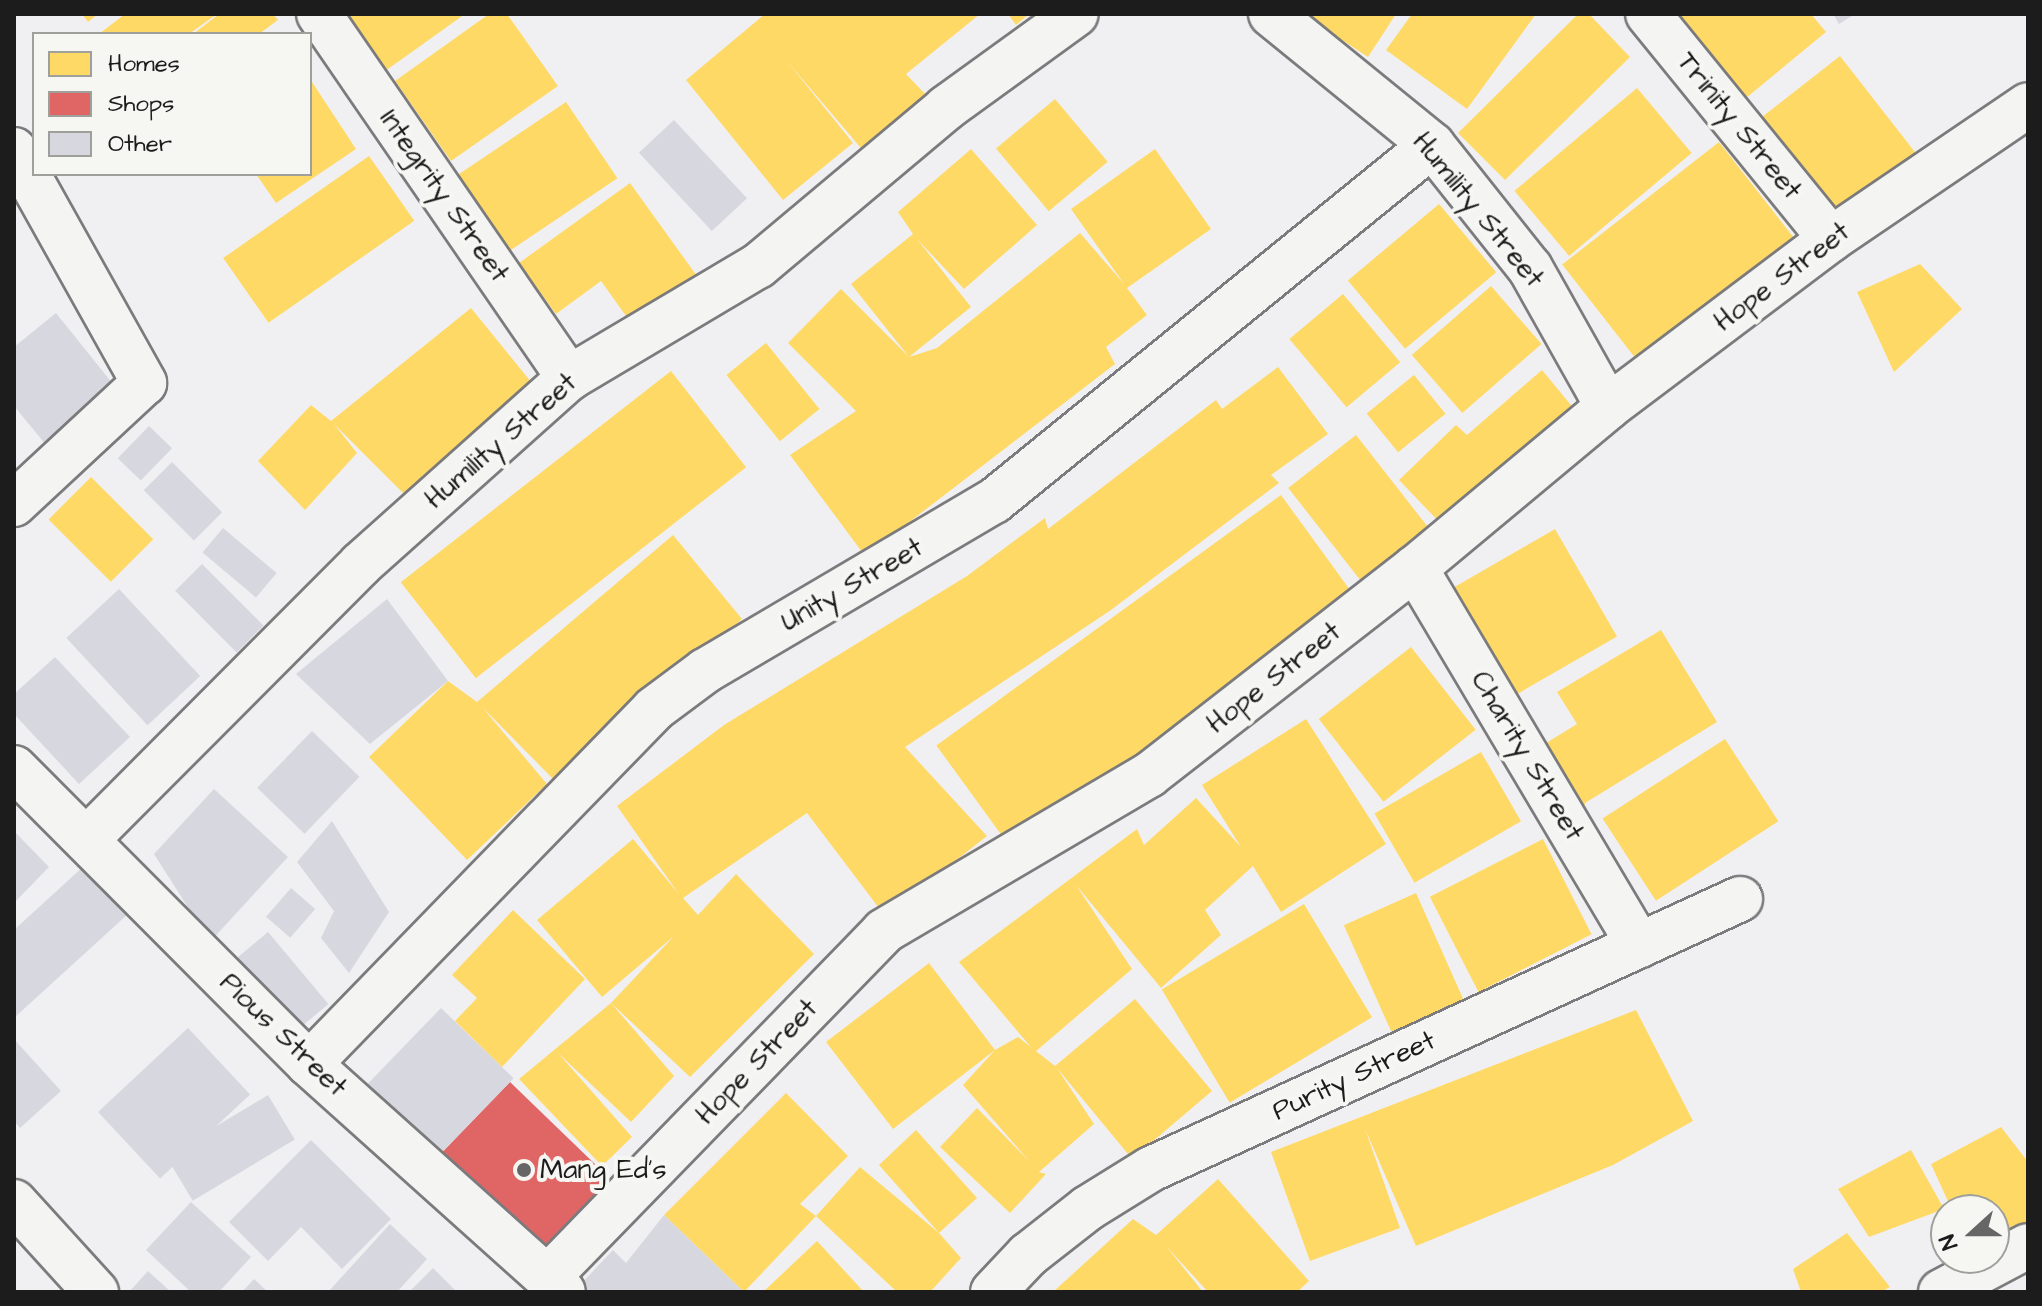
<!DOCTYPE html>
<html>
<head>
<meta charset="utf-8">
<style>
	body { margin:0 }
	#map { position:relative; width:2042px; height:1306px; overflow:hidden; background:#f0f0f3; font-family:"Architects Daughter",sans-serif }
	div>[style] { position:absolute }
	.homes>* { inset:0; background:#ffd966; transform-origin:0 0 }
	.shops>* { inset:0; background:#e06666; transform-origin:0 0 }
	.building>* { inset:0; background:#d7d7df; transform-origin:0 0 }
	.roads { filter:drop-shadow(2px 0 #7b7b7d) drop-shadow(-2px 0 #7b7b7d) drop-shadow(0 2px #7b7b7d) drop-shadow(0 -2px #7b7b7d) }
	.minor>* { height:44px; margin:-22px; padding:0 22px; transform-origin:22px; border-radius:22px; background:#f4f4f3 }
	.dots>* { width:22px; height:22px; translate:-50% -50%; box-sizing:border-box; border:4px solid #f6f6f2; border-radius:50% }
	span { translate:-50% -50%; white-space:nowrap; text-align:center; line-height:1.15; -webkit-text-stroke:8px #f6f6f2; paint-order:stroke }
	.street-label { font-size:28px; color:#1c1c1c }
	.poi-label { font-size:28px; color:#1c1c1c }
	.left { translate:0 -50%; text-align:left }
	.frame { position:absolute; inset:0; border:16px solid #1c1c1c; pointer-events:none }
	.legend { position:absolute; left:32px; top:32px; width:280px; height:144px; box-sizing:border-box; background:#f6f6f2; border:2px solid #9f9f9c; margin:0; padding:10px 14px; list-style:none; font-size:24px; color:#1c1c1c }
	.legend li { display:flex; align-items:center; gap:16px; height:40px }
	.legend b { width:40px; border:2px solid #9f9f9c }
	.north { position:absolute; left:1930px; top:1194px; width:80px; height:80px; box-sizing:border-box; background:#f6f6f2; border:2px solid #9f9f9c; border-radius:50%; rotate:249deg; font-size:22px; font-weight:700; line-height:32px; text-align:center; color:#1c1c1c }
	.north::after { content:''; display:block; margin:auto; width:28px; height:36px; background:#666667; clip-path:polygon(50% 0,100% 100%,50% 72%,0 100%) }
</style>
</head>
<body>
<div id="map">
	<div class="homes">
		<div style="clip-path:polygon(82px 14px,98px 14px,88px 22px)"></div>
		<div style="clip-path:polygon(125px 14px,217px 14px,189px 34px,99px 34px)"></div>
		<div style="clip-path:polygon(219px 14px,273px 14px,278px 20px,259px 34px,193px 34px)"></div>
		<div style="clip-path:polygon(338px 14px,465px 14px,381px 74px)"></div>
		<div style="clip-path:polygon(489px 14px,507px 14px,558px 86px,451px 161px,395px 81px)"></div>
		<div style="clip-path:polygon(765px 14px,980px 14px,906px 74px,930px 99px,866px 154px,786px 60px,853px 143px,783px 200px,686px 80px)"></div>
		<div style="clip-path:polygon(1008px 14px,1029px 14px,1016px 25px)"></div>
		<div style="clip-path:polygon(1302px 14px,1396px 14px,1368px 57px)"></div>
		<div style="clip-path:polygon(1412px 14px,1536px 14px,1467px 109px,1386px 50px)"></div>
		<div style="clip-path:polygon(1578px 14px,1589px 14px,1630px 57px,1505px 180px,1458px 133px)"></div>
		<div style="clip-path:polygon(1683px 14px,1811px 14px,1826px 32px,1729px 112px,1663px 30px)"></div>
		<div style="left:1840px;top:56px;width:135px;height:119px;rotate:52deg"></div>
		<div style="clip-path:polygon(312px 82px,356px 149px,276px 203px,256px 174px,310px 174px)"></div>
		<div style="left:1637px;top:88px;width:85px;height:160px;rotate:50deg"></div>
		<div style="left:1055px;top:99px;width:82px;height:77px;rotate:50deg"></div>
		<div style="left:566px;top:102px;width:92px;height:136px;rotate:56deg"></div>
		<div style="left:1719px;top:142px;width:138px;height:199px;rotate:52deg"></div>
		<div style="clip-path:polygon(971px 149px,1037px 225px,964px 289px,917px 239px,971px 307px,909px 357px,937px 348px,1080px 233px,1124px 284px,1071px 209px,1155px 149px,1211px 229px,1127px 288px,1147px 315px,1106px 347px,1115px 364px,865px 556px,790px 455px,856px 411px,788px 343px,841px 289px,909px 357px,851px 284px,913px 234px,898px 212px)"></div>
		<div style="left:369px;top:156px;width:79px;height:178px;rotate:55deg"></div>
		<div style="clip-path:polygon(630px 183px,702px 283px,636px 330px,601px 281px,556px 314px,519px 263px)"></div>
		<div style="left:1439px;top:204px;width:89px;height:119px;rotate:50deg"></div>
		<div style="clip-path:polygon(1920px 264px,1962px 309px,1894px 372px,1857px 292px)"></div>
		<div style="left:1491px;top:286px;width:77px;height:105px;rotate:49deg"></div>
		<div style="left:1343px;top:294px;width:89px;height:70px;rotate:50deg"></div>
		<div style="clip-path:polygon(471px 308px,540px 393px,403px 493px,334px 424px,357px 453px,305px 510px,258px 461px,311px 405px,331px 421px)"></div>
		<div style="left:766px;top:343px;width:85px;height:51px;rotate:51deg"></div>
		<div style="clip-path:polygon(1278px 367px,1328px 434px,1271px 475px,1279px 483px,1111px 610px,905px 747px,987px 836px,885px 916px,807px 813px,683px 898px,698px 915px,736px 874px,814px 954px,690px 1077px,611px 1003px,674px 936px,602px 997px,537px 920px,633px 839px,678px 893px,617px 806px,724px 725px,967px 576px,1045px 518px,1048px 529px,1216px 400px,1222px 409px)"></div>
		<div style="clip-path:polygon(1542px 370px,1575px 410px,1444px 527px,1399px 480px,1456px 425px,1467px 435px)"></div>
		<div style="left:671px;top:371px;width:122px;height:343px;rotate:52deg"></div>
		<div style="left:1414px;top:375px;width:50px;height:61px;rotate:51deg"></div>
		<div style="left:1356px;top:435px;width:127px;height:86px;rotate:52deg"></div>
		<div style="left:91px;top:477px;width:88px;height:60px;rotate:45deg"></div>
		<div style="left:1281px;top:495px;width:127px;height:426px;rotate:54deg"></div>
		<div style="left:1555px;top:529px;width:124px;height:120px;rotate:60deg"></div>
		<div style="clip-path:polygon(673px 535px,742px 619px,558px 784px,482px 707px,547px 784px,467px 860px,369px 757px,448px 681px,477px 702px)"></div>
		<div style="clip-path:polygon(1661px 630px,1717px 722px,1585px 803px,1584px 814px,1543px 745px,1577px 724px,1557px 692px)"></div>
		<div style="left:1411px;top:647px;width:105px;height:117px;rotate:52deg"></div>
		<div style="clip-path:polygon(1306px 719px,1386px 844px,1281px 912px,1253px 866px,1205px 910px,1221px 935px,1161px 988px,1076px 885px,1132px 969px,1035px 1052px,959px 962px,1137px 829px,1144px 845px,1196px 798px,1241px 847px,1202px 785px)"></div>
		<div style="left:1725px;top:739px;width:98px;height:146px;rotate:57deg"></div>
		<div style="left:1481px;top:752px;width:80px;height:123px;rotate:60deg"></div>
		<div style="left:1543px;top:839px;width:107px;height:127px;rotate:63deg"></div>
		<div style="left:1416px;top:893px;width:119px;height:79px;rotate:66deg"></div>
		<div style="left:1304px;top:904px;width:132px;height:166px;rotate:59deg"></div>
		<div style="clip-path:polygon(513px 910px,585px 979px,502px 1067px,455px 1021px,477px 998px,452px 975px)"></div>
		<div style="clip-path:polygon(929px 963px,995px 1050px,1018px 1037px,1055px 1066px,1135px 999px,1212px 1091px,1132px 1159px,1057px 1068px,1094px 1124px,1039px 1172px,1046px 1174px,1010px 1213px,940px 1147px,977px 1108px,1030px 1162px,963px 1085px,995px 1050px,893px 1129px,826px 1042px)"></div>
		<div style="clip-path:polygon(611px 1003px,674px 1076px,631px 1122px,558px 1053px,632px 1137px,602px 1166px,519px 1079px)"></div>
		<div style="clip-path:polygon(1636px 1010px,1693px 1121px,1613px 1165px,1416px 1246px,1365px 1129px,1400px 1228px,1310px 1261px,1271px 1152px)"></div>
		<div style="clip-path:polygon(786px 1093px,848px 1156px,800px 1204px,816px 1216px,744px 1292px,664px 1215px)"></div>
		<div style="clip-path:polygon(2001px 1127px,2028px 1162px,2028px 1250px,1994px 1258px,1994px 1210px,1952px 1210px,1931px 1164px)"></div>
		<div style="clip-path:polygon(916px 1130px,977px 1198px,939px 1233px,961px 1258px,930px 1292px,897px 1292px,816px 1216px,860px 1167px,939px 1233px,879px 1165px)"></div>
		<div style="clip-path:polygon(1911px 1150px,1944px 1209px,1869px 1237px,1838px 1189px)"></div>
		<div style="clip-path:polygon(1218px 1179px,1309px 1281px,1297px 1292px,1208px 1292px,1166px 1246px,1203px 1292px,1053px 1292px,1133px 1219px,1156px 1235px)"></div>
		<div style="clip-path:polygon(1847px 1233px,1890px 1287px,1881px 1292px,1801px 1292px,1793px 1269px)"></div>
		<div style="clip-path:polygon(817px 1241px,864px 1292px,763px 1292px)"></div>
	</div>
	<div class="shops">
		<div style="left:510px;top:1082px;width:141px;height:107px;rotate:44deg"></div>
	</div>
	<div class="building">
		<div style="clip-path:polygon(1833px 14px,1855px 14px,1839px 24px)"></div>
		<div style="left:674px;top:120px;width:107px;height:48px;rotate:47deg"></div>
		<div style="clip-path:polygon(56px 313px,121px 394px,51px 451px,14px 406px,14px 347px)"></div>
		<div style="left:149px;top:426px;width:32px;height:45px;rotate:44deg"></div>
		<div style="left:172px;top:462px;width:71px;height:40px;rotate:45deg"></div>
		<div style="left:223px;top:528px;width:70px;height:32px;rotate:40deg"></div>
		<div style="left:202px;top:564px;width:87px;height:38px;rotate:45deg"></div>
		<div style="left:119px;top:589px;width:119px;height:72px;rotate:47deg"></div>
		<div style="clip-path:polygon(387px 599px,448px 681px,370px 744px,296px 674px)"></div>
		<div style="clip-path:polygon(55px 657px,130px 737px,79px 784px,14px 714px,14px 694px)"></div>
		<div style="left:312px;top:731px;width:66px;height:79px;rotate:44deg"></div>
		<div style="clip-path:polygon(214px 789px,288px 857px,210px 942px,154px 854px)"></div>
		<div style="clip-path:polygon(332px 821px,389px 912px,349px 973px,321px 938px,334px 911px,297px 862px)"></div>
		<div style="clip-path:polygon(14px 831px,49px 867px,14px 903px)"></div>
		<div style="clip-path:polygon(85px 865px,128px 914px,14px 1018px,14px 930px)"></div>
		<div style="left:291px;top:888px;width:32px;height:38px;rotate:41deg"></div>
		<div style="left:268px;top:932px;width:94px;height:48px;rotate:50deg"></div>
		<div style="left:441px;top:1008px;width:101px;height:112px;rotate:44deg"></div>
		<div style="left:188px;top:1028px;width:91px;height:123px;rotate:47deg"></div>
		<div style="clip-path:polygon(14px 1039px,61px 1091px,20px 1128px,14px 1121px)"></div>
		<div style="left:268px;top:1095px;width:52px;height:119px;rotate:59deg"></div>
		<div style="clip-path:polygon(311px 1140px,391px 1219px,342px 1269px,301px 1227px,268px 1261px,229px 1222px)"></div>
		<div style="clip-path:polygon(191px 1202px,251px 1257px,219px 1292px,191px 1292px,146px 1250px)"></div>
		<div style="clip-path:polygon(664px 1215px,744px 1292px,582px 1292px,577px 1288px,613px 1250px,626px 1263px)"></div>
		<div style="clip-path:polygon(390px 1224px,427px 1259px,397px 1292px,328px 1292px)"></div>
		<div style="clip-path:polygon(433px 1268px,457px 1292px,409px 1292px)"></div>
		<div style="clip-path:polygon(148px 1271px,171px 1292px,129px 1292px)"></div>
		<div style="clip-path:polygon(254px 1279px,268px 1292px,242px 1292px)"></div>
	</div>
	<div class="roads">
		<div class="minor">
			<div style="left:319px;top:14px;width:442px;rotate:55.5deg"></div>
			<div style="left:1271px;top:14px;width:208px;rotate:39.1deg"></div>
			<div style="left:1432px;top:145px;width:157px;rotate:51.5deg"></div>
			<div style="left:1530px;top:268px;width:159px;rotate:60.7deg"></div>
			<div style="left:1648px;top:14px;width:290px;rotate:50.9deg"></div>
			<div style="left:14px;top:150px;width:267px;rotate:60.8deg"></div>
			<div style="left:144px;top:383px;width:178px;rotate:137.1deg"></div>
			<div style="left:1415px;top:568px;width:439px;rotate:59.3deg"></div>
			<div style="left:14px;top:768px;width:418px;rotate:45.1deg"></div>
			<div style="left:309px;top:1064px;width:341px;rotate:41.9deg"></div>
			<div style="left:87px;top:839px;width:388px;rotate:-45.1deg"></div>
			<div style="left:361px;top:564px;width:279px;rotate:-41.8deg"></div>
			<div style="left:569px;top:378px;width:220px;rotate:-30.7deg"></div>
			<div style="left:758px;top:266px;width:246px;rotate:-40deg"></div>
			<div style="left:946px;top:108px;width:160px;rotate:-35.9deg"></div>
			<div style="left:309px;top:1064px;width:495px;rotate:-45.8deg"></div>
			<div style="left:654px;top:709px;width:64px;rotate:-36.7deg"></div>
			<div style="left:705px;top:671px;width:335px;rotate:-30.5deg"></div>
			<div style="left:994px;top:501px;width:564px;rotate:-39.1deg"></div>
			<div style="left:14px;top:1202px;width:122px;rotate:47.7deg"></div>
			<div style="left:548px;top:1277px;width:482px;rotate:-45.8deg"></div>
			<div style="left:884px;top:931px;width:308px;rotate:-30.5deg"></div>
			<div style="left:1149px;top:775px;width:337px;rotate:-37.9deg"></div>
			<div style="left:1415px;top:568px;width:251px;rotate:-39.8deg"></div>
			<div style="left:1608px;top:407px;width:279px;rotate:-37deg"></div>
			<div style="left:1831px;top:239px;width:238px;rotate:-34.2deg"></div>
			<div style="left:993px;top:1292px;width:51px;rotate:-46.6deg"></div>
			<div style="left:1028px;top:1255px;width:76px;rotate:-38.1deg"></div>
			<div style="left:1088px;top:1208px;width:74px;rotate:-31.8deg"></div>
			<div style="left:1151px;top:1169px;width:648px;rotate:-24.63deg"></div>
			<div style="left:1941px;top:1292px;width:98px;rotate:-27.9deg"></div>
		</div>
	</div>
	<div class="dots">
		<div style="left:524px;top:1170px;background:#666667"></div>
	</div>
	<div class="street-label">
		<span style="left:1739px;top:126px;rotate:51deg">Trinity Street</span>
		<span style="left:444px;top:196px;rotate:55deg">Integrity Street</span>
		<span style="left:1478px;top:210px;rotate:51deg">Humility Street</span>
		<span style="left:1782px;top:277px;rotate:-37deg">Hope Street</span>
		<span style="left:501px;top:441px;rotate:-41deg">Humility Street</span>
		<span style="left:852px;top:585px;rotate:-30deg">Unity Street</span>
		<span style="left:1274px;top:678px;rotate:-38deg">Hope Street</span>
		<span style="left:1527px;top:756px;rotate:59deg">Charity Street</span>
		<span style="left:283px;top:1035px;rotate:44deg">Pious Street</span>
		<span style="left:757px;top:1062px;rotate:-46deg">Hope Street</span>
		<span style="left:1354px;top:1076px;rotate:-25deg">Purity Street</span>
	</div>
	<div class="poi-label">
		<span class="left" style="left:540px;top:1170px">Mang Ed's</span>
	</div>
	<div class="frame"></div>
	<ul class="legend">
	<li><b style="height:22px;background:#ffd966"></b>Homes</li>
	<li><b style="height:22px;background:#e06666"></b>Shops</li>
	<li><b style="height:22px;background:#d7d7df"></b>Other</li>
	</ul>
	<div class="north">N</div>
</div>
</body>
</html>
